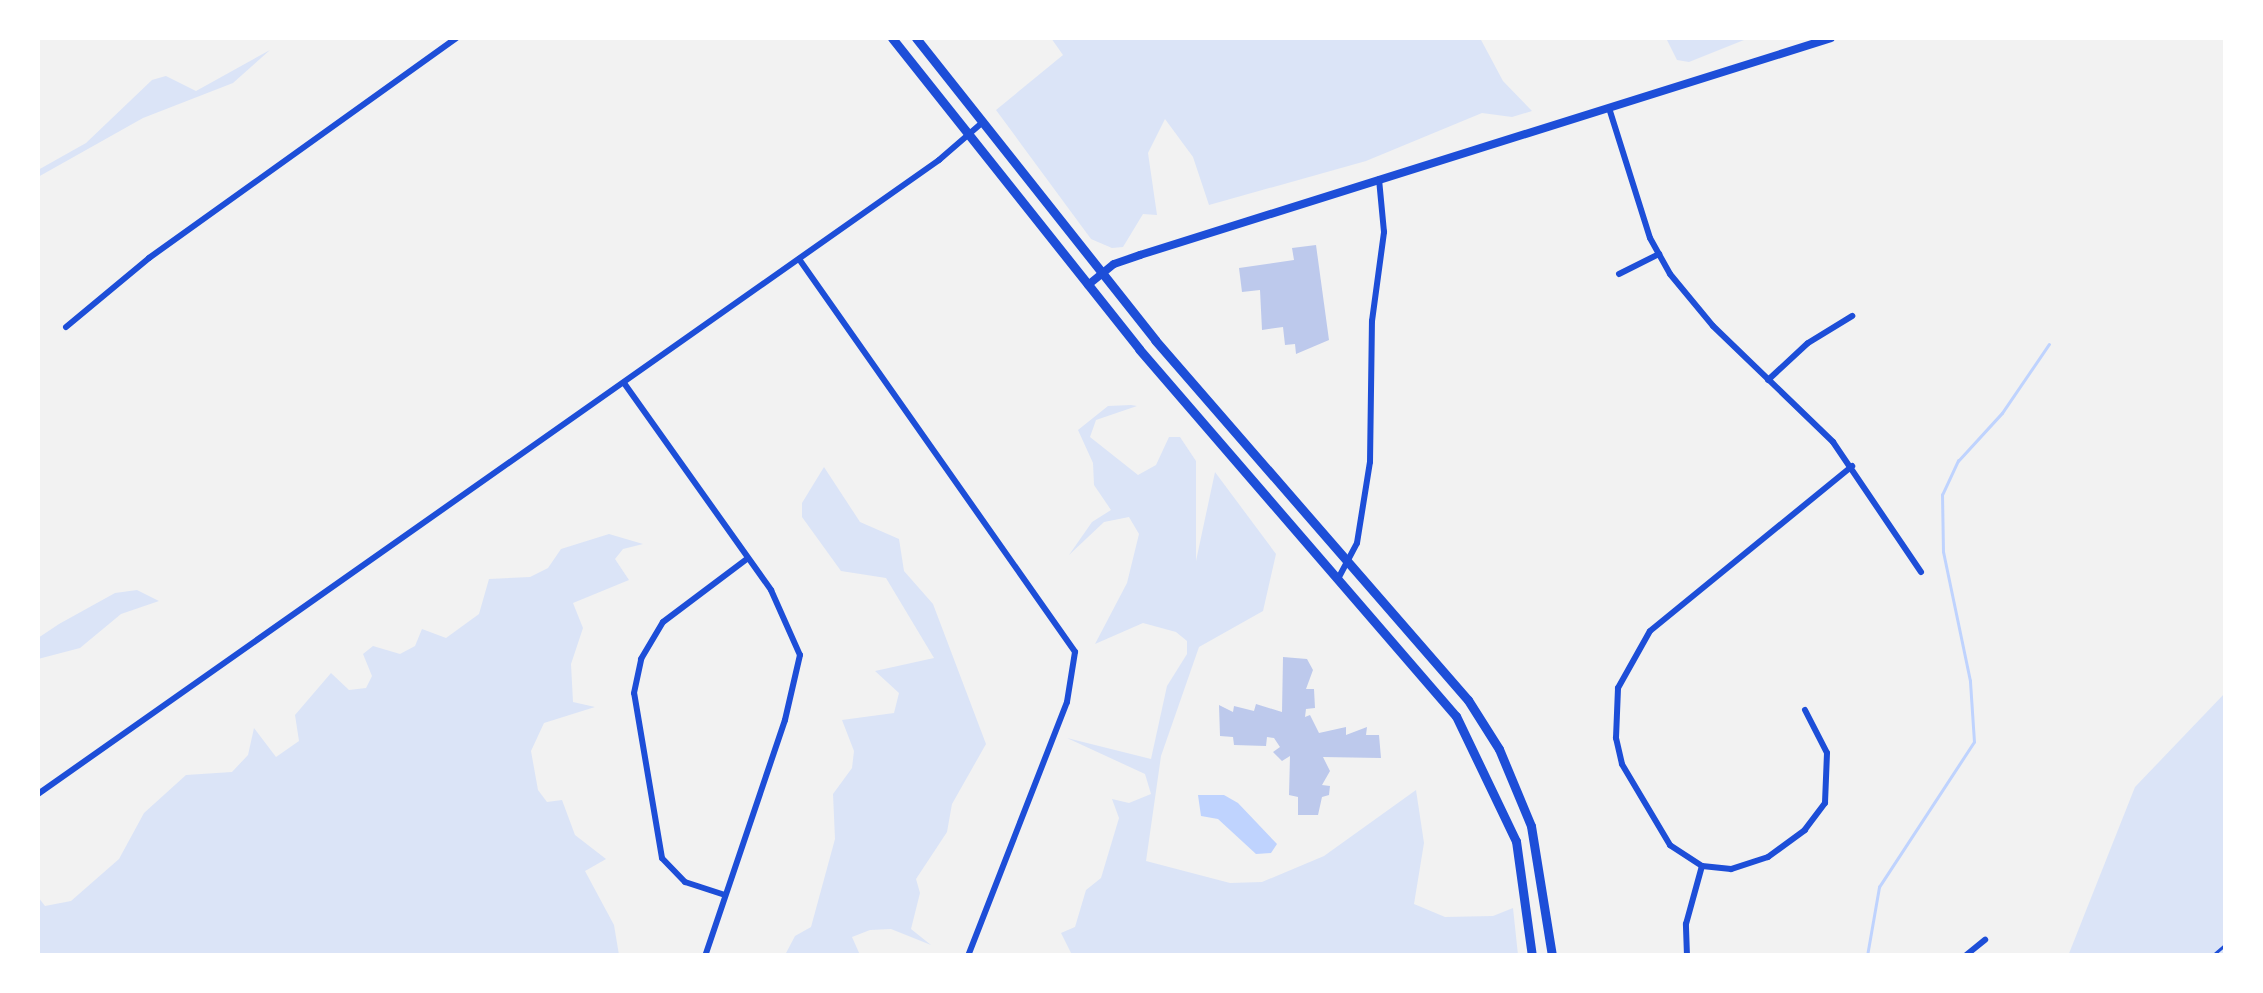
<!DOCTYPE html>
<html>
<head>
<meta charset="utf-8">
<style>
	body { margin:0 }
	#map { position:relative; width:2263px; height:993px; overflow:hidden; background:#f2f2f2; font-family:"Nunito Sans",sans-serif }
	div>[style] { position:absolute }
	.green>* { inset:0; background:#dbe4f7 }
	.water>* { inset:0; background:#bfd3fe }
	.stream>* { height:2.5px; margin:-1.25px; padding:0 1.25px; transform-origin:1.25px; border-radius:1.25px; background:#bfd3fe }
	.building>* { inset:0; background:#bdc9ec }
	.path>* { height:2.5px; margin:-1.25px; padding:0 1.25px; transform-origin:1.25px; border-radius:1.25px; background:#1d4ed8 }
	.minor>* { height:6px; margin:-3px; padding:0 3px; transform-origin:3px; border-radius:3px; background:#1d4ed8 }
	.tertiary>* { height:8px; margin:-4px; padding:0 4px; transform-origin:4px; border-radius:4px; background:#1d4ed8 }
	.secondary>* { height:9px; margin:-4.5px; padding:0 4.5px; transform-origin:4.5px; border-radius:4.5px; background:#1d4ed8 }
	span { translate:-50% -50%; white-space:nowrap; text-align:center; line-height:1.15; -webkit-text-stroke:10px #fff; paint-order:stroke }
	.frame { position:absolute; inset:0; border:40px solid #fff; pointer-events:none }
</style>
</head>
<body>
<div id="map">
	<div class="green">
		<div style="clip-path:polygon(1051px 38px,1480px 38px,1503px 81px,1532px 111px,1512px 117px,1482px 113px,1366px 161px,1209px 205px,1193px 157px,1165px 119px,1148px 153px,1157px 215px,1143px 214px,1123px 247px,1112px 248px,1091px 239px,996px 110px,1063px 55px)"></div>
		<div style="clip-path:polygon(1666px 38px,1749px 38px,1689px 62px,1677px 60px)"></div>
		<div style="clip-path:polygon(270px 50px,233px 83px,143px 118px,38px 177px,38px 170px,86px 143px,152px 80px,166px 76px,196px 91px)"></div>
		<div style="clip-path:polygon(1131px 405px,1137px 406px,1096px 420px,1090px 437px,1138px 475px,1156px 465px,1169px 437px,1180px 437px,1196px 461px,1196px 561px,1215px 472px,1276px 554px,1263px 611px,1199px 647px,1161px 756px,1146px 861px,1230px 883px,1262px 882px,1324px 856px,1416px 790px,1424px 843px,1414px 904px,1445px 917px,1493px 916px,1513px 908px,1518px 955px,1072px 955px,1061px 933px,1075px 927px,1086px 890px,1101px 878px,1119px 818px,1112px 799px,1129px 803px,1151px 794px,1145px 774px,1067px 738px,1151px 759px,1167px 686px,1187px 654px,1187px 641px,1176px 632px,1143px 623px,1095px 644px,1127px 583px,1139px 534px,1129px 517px,1104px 522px,1069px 555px,1092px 522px,1111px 510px,1094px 485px,1093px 463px,1078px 430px,1108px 406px)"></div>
		<div style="clip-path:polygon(824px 467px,860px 522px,899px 539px,904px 571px,933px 604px,986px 744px,952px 804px,947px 832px,916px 879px,920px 893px,911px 929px,931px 945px,891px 929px,870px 930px,852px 937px,860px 955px,785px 955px,795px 936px,811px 927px,835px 839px,833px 794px,852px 768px,854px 751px,842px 720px,894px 713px,899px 693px,875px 671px,934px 658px,886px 578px,841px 571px,802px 517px,802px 503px)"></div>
		<div style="clip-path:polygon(609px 534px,643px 544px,623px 549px,615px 559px,629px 580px,573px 603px,583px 628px,571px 664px,573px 702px,595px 707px,544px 723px,531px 751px,538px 790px,547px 802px,562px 800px,575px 835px,606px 859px,585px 871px,614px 925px,619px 955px,38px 955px,38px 897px,45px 906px,71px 901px,119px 859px,144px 813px,186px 775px,232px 772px,248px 755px,254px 728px,276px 757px,299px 741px,295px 715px,331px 673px,349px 690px,366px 688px,372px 676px,363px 654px,373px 646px,400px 654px,415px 646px,422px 629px,446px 638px,479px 614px,489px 579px,530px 577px,548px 568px,561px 549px)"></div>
		<div style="clip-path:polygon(137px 590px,159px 601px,121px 614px,80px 648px,38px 659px,38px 638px,59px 624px,115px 593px)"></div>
		<div style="clip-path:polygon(2225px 693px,2225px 955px,2068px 956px,2135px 787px)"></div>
	</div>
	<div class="water">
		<div style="clip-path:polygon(1198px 795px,1224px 795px,1238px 803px,1277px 844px,1271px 853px,1256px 854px,1218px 819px,1201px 816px)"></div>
	</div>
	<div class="stream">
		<div style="left:1867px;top:956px;width:70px;rotate:-80.1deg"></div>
		<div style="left:1879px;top:887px;width:173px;rotate:-56.8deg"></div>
		<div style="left:1974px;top:742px;width:61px;rotate:-93.8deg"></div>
		<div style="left:1970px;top:681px;width:132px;rotate:-101.8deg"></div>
		<div style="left:1943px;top:552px;width:57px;rotate:-91deg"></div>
		<div style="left:1942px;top:495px;width:38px;rotate:-65deg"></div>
		<div style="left:1958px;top:461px;width:65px;rotate:-47.5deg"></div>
		<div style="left:2002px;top:413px;width:83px;rotate:-55.7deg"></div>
	</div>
	<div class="building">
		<div style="clip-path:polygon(1316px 245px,1329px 340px,1296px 354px,1295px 344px,1285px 345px,1283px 327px,1262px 330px,1260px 290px,1242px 292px,1239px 268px,1294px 260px,1292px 248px)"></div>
		<div style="clip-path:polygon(1283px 657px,1307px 659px,1313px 670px,1306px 689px,1314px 689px,1315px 708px,1306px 709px,1305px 717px,1310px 715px,1319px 733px,1346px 727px,1346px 735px,1367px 727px,1366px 735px,1379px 735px,1381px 758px,1323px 757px,1330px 771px,1322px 785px,1330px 786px,1329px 795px,1322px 797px,1318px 815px,1298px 815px,1298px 797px,1289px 795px,1290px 756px,1282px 761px,1273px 752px,1280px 747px,1274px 738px,1267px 737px,1266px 746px,1234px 745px,1233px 737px,1220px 736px,1219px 705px,1233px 712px,1234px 706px,1254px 711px,1256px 704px,1282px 712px)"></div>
	</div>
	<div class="path">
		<div style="left:2212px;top:956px;width:18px;rotate:-41deg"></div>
	</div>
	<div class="minor">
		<div style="left:1609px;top:108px;width:136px;rotate:72.5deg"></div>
		<div style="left:1650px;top:238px;width:41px;rotate:60.9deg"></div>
		<div style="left:1670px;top:274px;width:67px;rotate:50.4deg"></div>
		<div style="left:1713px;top:326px;width:167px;rotate:44deg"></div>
		<div style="left:1833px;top:442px;width:157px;rotate:55.9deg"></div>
		<div style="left:799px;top:259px;width:480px;rotate:54.9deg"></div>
		<div style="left:1075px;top:652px;width:51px;rotate:99.1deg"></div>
		<div style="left:1067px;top:702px;width:273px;rotate:111.3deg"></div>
		<div style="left:1619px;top:274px;width:45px;rotate:-26.6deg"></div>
		<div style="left:66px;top:327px;width:108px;rotate:-39.7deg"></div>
		<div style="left:149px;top:258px;width:378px;rotate:-35.6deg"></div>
		<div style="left:1768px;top:380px;width:54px;rotate:-42.8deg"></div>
		<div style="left:1808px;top:343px;width:52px;rotate:-31.5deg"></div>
		<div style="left:624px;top:383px;width:254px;rotate:54.6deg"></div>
		<div style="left:771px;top:590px;width:71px;rotate:66deg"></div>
		<div style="left:800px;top:655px;width:67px;rotate:103deg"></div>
		<div style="left:785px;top:720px;width:249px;rotate:108.7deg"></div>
		<div style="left:1339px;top:577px;width:38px;rotate:-62deg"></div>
		<div style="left:1357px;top:543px;width:82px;rotate:-80.9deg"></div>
		<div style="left:1370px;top:462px;width:141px;rotate:-89.2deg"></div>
		<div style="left:1372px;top:321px;width:90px;rotate:-82.3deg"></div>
		<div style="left:1384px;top:232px;width:53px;rotate:-95.4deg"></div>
		<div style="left:1805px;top:710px;width:48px;rotate:62.9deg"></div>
		<div style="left:1827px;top:753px;width:50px;rotate:92.3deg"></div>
		<div style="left:1825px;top:803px;width:34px;rotate:127deg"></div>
		<div style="left:1805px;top:830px;width:46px;rotate:143.9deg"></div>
		<div style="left:1768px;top:857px;width:39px;rotate:162deg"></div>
		<div style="left:1731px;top:869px;width:29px;rotate:-174deg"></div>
		<div style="left:1702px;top:866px;width:38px;rotate:-147deg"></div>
		<div style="left:1670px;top:845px;width:94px;rotate:-120.7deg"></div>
		<div style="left:1622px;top:764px;width:27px;rotate:-103deg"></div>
		<div style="left:1616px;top:738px;width:50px;rotate:-87.7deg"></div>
		<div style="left:1618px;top:688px;width:65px;rotate:-60.7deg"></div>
		<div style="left:1650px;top:631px;width:261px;rotate:-39.2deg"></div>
		<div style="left:38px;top:794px;width:1102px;rotate:-35.13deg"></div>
		<div style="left:939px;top:160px;width:58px;rotate:-40.8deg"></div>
		<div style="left:725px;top:895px;width:42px;rotate:-162deg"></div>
		<div style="left:685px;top:882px;width:33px;rotate:-134deg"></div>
		<div style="left:662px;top:858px;width:167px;rotate:-99.6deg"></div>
		<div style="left:634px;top:693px;width:35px;rotate:-78deg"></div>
		<div style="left:641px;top:659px;width:43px;rotate:-59.3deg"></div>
		<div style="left:663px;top:622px;width:105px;rotate:-36.9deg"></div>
		<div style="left:1687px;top:956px;width:32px;rotate:-92deg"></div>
		<div style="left:1686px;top:924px;width:60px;rotate:-74.6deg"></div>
		<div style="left:1965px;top:956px;width:26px;rotate:-39deg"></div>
	</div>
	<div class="tertiary">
		<div style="left:1088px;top:285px;width:33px;rotate:-39deg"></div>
		<div style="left:1114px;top:264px;width:28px;rotate:-19deg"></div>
		<div style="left:1140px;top:255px;width:724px;rotate:-17.43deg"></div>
	</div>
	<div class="secondary">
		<div style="left:892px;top:38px;width:397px;rotate:51.5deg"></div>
		<div style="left:1139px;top:349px;width:485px;rotate:49.2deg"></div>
		<div style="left:1456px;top:716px;width:139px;rotate:64.4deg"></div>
		<div style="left:1516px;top:841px;width:116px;rotate:82.1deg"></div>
		<div style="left:916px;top:38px;width:385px;rotate:51.6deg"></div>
		<div style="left:1155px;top:340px;width:477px;rotate:49deg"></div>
		<div style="left:1468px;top:700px;width:58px;rotate:57.7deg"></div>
		<div style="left:1499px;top:749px;width:83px;rotate:67.4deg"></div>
		<div style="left:1531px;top:826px;width:132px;rotate:80.8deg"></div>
	</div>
	<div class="frame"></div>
</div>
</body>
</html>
